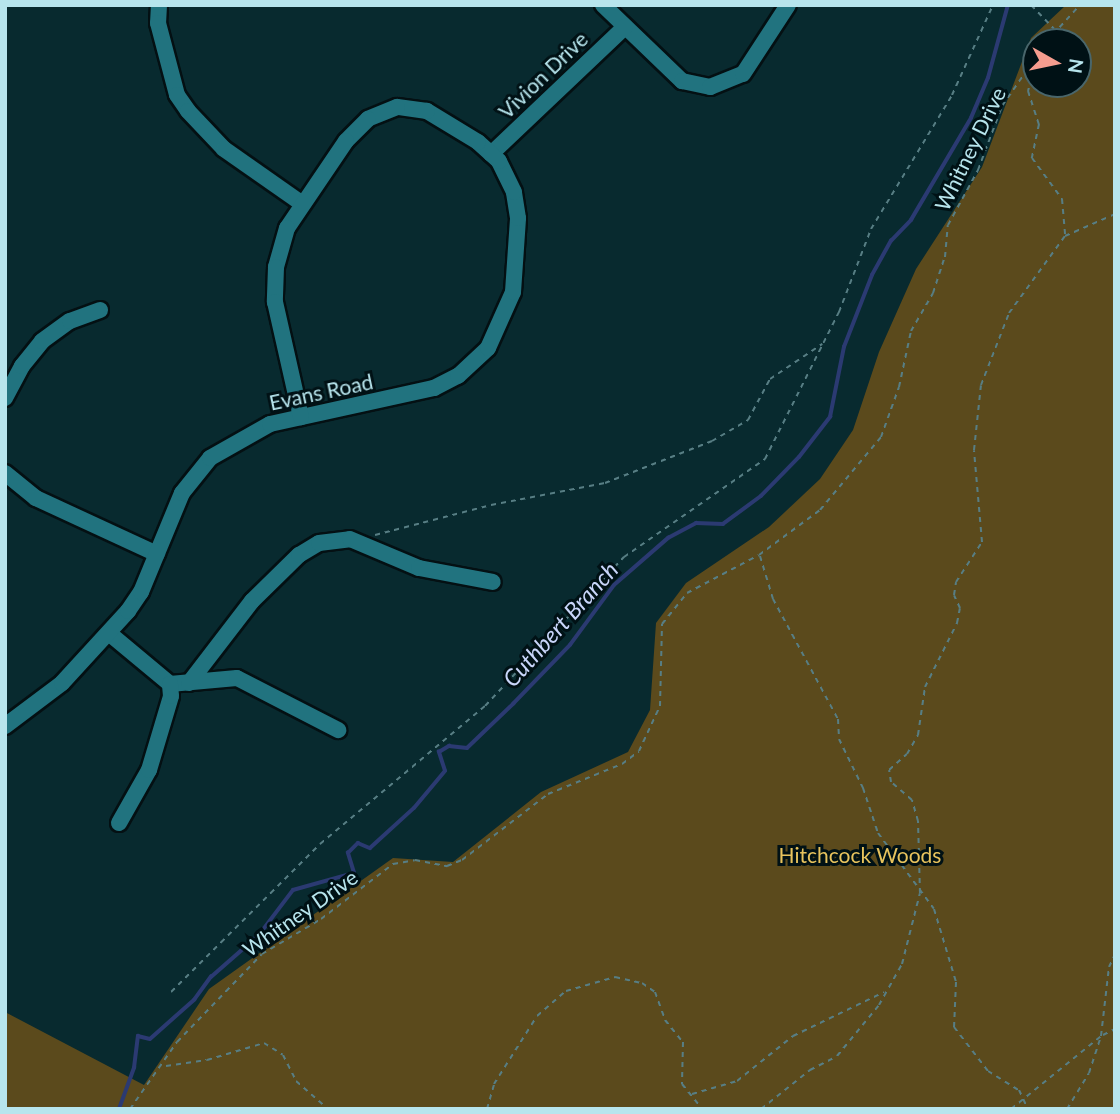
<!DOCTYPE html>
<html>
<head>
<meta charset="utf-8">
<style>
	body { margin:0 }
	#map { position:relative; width:1120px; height:1114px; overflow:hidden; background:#082a2f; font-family:Lato,sans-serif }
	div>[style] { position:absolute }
	.green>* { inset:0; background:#5b4a1c }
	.stream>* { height:3.5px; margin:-1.75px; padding:0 1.75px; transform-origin:1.75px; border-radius:1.75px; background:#2b3a72 }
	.path>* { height:2px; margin-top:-1px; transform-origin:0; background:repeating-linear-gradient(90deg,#577e84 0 5px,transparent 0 10px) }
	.roads { filter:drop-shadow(2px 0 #041013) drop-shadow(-2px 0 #041013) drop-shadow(0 2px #041013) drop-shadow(0 -2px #041013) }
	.minor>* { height:16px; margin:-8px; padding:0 8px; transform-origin:8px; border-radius:8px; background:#21737f }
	span { translate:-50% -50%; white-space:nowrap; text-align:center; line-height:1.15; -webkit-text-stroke:6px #001115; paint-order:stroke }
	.street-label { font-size:21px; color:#b7e5ed }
	.park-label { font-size:21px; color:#e7c35d }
	.water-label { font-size:23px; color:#c9d6fa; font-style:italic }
	.frame { position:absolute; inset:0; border:7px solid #b7e5ed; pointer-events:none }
	.north { position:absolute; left:1022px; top:28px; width:70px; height:70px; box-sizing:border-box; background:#001115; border:2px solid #49666b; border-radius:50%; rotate:99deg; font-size:19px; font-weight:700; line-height:28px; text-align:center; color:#b7e5ed }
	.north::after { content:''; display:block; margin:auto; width:24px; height:32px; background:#f59d8f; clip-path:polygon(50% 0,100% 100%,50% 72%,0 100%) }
</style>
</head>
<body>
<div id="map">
	<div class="green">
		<div style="clip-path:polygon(evenodd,1066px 5px,1115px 5px,1115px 1109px,5px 1109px,5px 1012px,144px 1085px,209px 989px,393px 858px,453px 862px,541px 792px,628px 752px,650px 710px,656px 623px,686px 583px,769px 527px,820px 479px,853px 430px,879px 352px,916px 269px,982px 167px,1031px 38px,1066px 5px,1078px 42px,1078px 84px,1036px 84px,1036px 42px,1078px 42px)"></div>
	</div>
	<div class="stream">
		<div style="left:119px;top:1109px;width:44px;rotate:-69.9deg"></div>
		<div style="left:134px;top:1068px;width:32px;rotate:-83deg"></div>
		<div style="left:138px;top:1036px;width:12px;rotate:14deg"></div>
		<div style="left:150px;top:1039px;width:59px;rotate:-41.6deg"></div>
		<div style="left:194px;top:1000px;width:29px;rotate:-54deg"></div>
		<div style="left:211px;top:977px;width:64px;rotate:-41.2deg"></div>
		<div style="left:259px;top:935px;width:56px;rotate:-52.9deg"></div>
		<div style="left:293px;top:890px;width:63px;rotate:-15.6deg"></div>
		<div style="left:354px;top:873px;width:21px;rotate:-107deg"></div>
		<div style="left:348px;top:853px;width:14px;rotate:-45deg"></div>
		<div style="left:358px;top:843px;width:13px;rotate:23deg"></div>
		<div style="left:370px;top:848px;width:59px;rotate:-42.3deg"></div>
		<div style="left:414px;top:808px;width:48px;rotate:-50deg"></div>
		<div style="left:445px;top:771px;width:20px;rotate:-108deg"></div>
		<div style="left:439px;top:752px;width:12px;rotate:-31deg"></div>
		<div style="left:449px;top:746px;width:18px;rotate:6deg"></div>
		<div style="left:467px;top:748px;width:64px;rotate:-43.7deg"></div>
		<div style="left:513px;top:704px;width:82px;rotate:-46deg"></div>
		<div style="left:570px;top:645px;width:74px;rotate:-53.7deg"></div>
		<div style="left:614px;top:585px;width:72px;rotate:-41deg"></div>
		<div style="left:668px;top:538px;width:32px;rotate:-28deg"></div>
		<div style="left:696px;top:523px;width:27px;rotate:2deg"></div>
		<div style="left:723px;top:524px;width:47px;rotate:-36.4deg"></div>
		<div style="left:761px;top:496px;width:54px;rotate:-45.7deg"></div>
		<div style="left:799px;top:457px;width:51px;rotate:-52.2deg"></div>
		<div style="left:830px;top:417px;width:71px;rotate:-78.7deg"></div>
		<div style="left:844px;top:347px;width:77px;rotate:-68.7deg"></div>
		<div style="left:872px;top:275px;width:39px;rotate:-61deg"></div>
		<div style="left:891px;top:241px;width:29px;rotate:-46deg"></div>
		<div style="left:911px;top:220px;width:118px;rotate:-59.5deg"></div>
		<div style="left:971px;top:118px;width:43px;rotate:-67deg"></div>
		<div style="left:988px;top:78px;width:76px;rotate:-74.7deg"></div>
	</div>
	<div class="path">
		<div style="left:1031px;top:5px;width:33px;rotate:46deg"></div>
		<div style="left:1046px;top:42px;width:50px;rotate:-47.4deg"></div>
		<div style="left:1036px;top:59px;width:33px;rotate:104deg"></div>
		<div style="left:1028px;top:91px;width:35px;rotate:72deg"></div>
		<div style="left:1039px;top:124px;width:35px;rotate:102deg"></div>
		<div style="left:1032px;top:158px;width:51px;rotate:53.8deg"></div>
		<div style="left:1062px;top:199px;width:36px;rotate:85deg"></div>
		<div style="left:375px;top:535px;width:120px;rotate:-14.5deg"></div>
		<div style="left:491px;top:505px;width:116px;rotate:-10.9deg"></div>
		<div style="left:605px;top:483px;width:115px;rotate:-21.4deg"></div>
		<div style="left:712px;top:441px;width:42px;rotate:-30.3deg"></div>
		<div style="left:748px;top:420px;width:47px;rotate:-61.8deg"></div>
		<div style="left:770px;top:379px;width:63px;rotate:-33.9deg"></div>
		<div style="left:760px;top:556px;width:45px;rotate:73.2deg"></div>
		<div style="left:773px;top:599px;width:136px;rotate:61.6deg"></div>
		<div style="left:838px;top:719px;width:20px;rotate:87deg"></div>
		<div style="left:839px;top:739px;width:55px;rotate:63.9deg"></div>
		<div style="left:863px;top:788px;width:47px;rotate:71.6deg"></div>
		<div style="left:878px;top:833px;width:94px;rotate:53.6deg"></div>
		<div style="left:934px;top:909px;width:76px;rotate:73.2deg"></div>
		<div style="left:956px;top:982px;width:45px;rotate:92.5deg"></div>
		<div style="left:954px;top:1027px;width:56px;rotate:52.3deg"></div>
		<div style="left:988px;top:1071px;width:36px;rotate:32deg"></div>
		<div style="left:1019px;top:1090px;width:21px;rotate:65deg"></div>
		<div style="left:171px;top:992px;width:210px;rotate:-44.8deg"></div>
		<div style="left:320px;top:844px;width:215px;rotate:-39.9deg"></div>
		<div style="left:485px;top:706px;width:204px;rotate:-47deg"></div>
		<div style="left:624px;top:557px;width:172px;rotate:-34.8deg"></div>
		<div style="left:765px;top:459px;width:165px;rotate:-63.3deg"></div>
		<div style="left:839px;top:312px;width:89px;rotate:-68.9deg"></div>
		<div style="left:871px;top:229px;width:157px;rotate:-58.8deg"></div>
		<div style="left:952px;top:95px;width:99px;rotate:-65.5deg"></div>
		<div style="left:1103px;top:1035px;width:13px;rotate:-27deg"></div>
		<div style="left:166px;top:1066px;width:41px;rotate:-8.3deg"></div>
		<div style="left:207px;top:1060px;width:59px;rotate:-16.6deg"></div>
		<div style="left:264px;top:1043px;width:22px;rotate:32deg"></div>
		<div style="left:283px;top:1055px;width:29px;rotate:63deg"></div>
		<div style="left:296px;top:1081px;width:43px;rotate:41.2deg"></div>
		<div style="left:692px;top:1094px;width:47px;rotate:-16.1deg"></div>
		<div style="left:737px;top:1081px;width:72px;rotate:-38.8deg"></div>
		<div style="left:793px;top:1036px;width:101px;rotate:-25.8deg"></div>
		<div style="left:130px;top:1109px;width:82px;rotate:-55deg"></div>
		<div style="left:177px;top:1042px;width:122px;rotate:-46deg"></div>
		<div style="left:262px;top:954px;width:69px;rotate:-30.7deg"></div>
		<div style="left:321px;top:919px;width:91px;rotate:-37.4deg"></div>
		<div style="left:393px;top:864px;width:22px;rotate:-10deg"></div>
		<div style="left:415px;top:860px;width:33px;rotate:11deg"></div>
		<div style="left:447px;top:866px;width:16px;rotate:-22deg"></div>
		<div style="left:462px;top:860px;width:108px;rotate:-37.5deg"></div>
		<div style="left:548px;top:794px;width:80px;rotate:-22.1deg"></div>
		<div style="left:622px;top:764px;width:21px;rotate:-37deg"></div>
		<div style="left:639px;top:751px;width:50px;rotate:-65deg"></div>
		<div style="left:660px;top:706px;width:82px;rotate:-88.6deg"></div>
		<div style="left:662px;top:624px;width:40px;rotate:-51deg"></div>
		<div style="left:687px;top:593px;width:81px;rotate:-27.8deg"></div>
		<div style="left:759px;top:555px;width:76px;rotate:-36.4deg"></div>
		<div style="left:820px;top:510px;width:95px;rotate:-50.1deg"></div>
		<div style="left:881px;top:437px;width:53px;rotate:-70.2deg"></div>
		<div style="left:899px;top:387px;width:57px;rotate:-77.9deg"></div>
		<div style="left:911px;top:331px;width:44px;rotate:-59.9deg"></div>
		<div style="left:933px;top:293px;width:38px;rotate:-72deg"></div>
		<div style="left:945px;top:257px;width:32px;rotate:-85deg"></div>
		<div style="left:948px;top:225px;width:63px;rotate:-61.4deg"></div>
		<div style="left:978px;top:170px;width:68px;rotate:-69.4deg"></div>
		<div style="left:1002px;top:106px;width:60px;rotate:-55.2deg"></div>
		<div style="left:487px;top:1109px;width:26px;rotate:-74deg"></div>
		<div style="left:494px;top:1084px;width:80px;rotate:-57.7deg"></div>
		<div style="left:537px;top:1016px;width:38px;rotate:-41deg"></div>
		<div style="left:566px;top:991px;width:51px;rotate:-15.9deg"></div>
		<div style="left:615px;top:977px;width:28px;rotate:13deg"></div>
		<div style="left:642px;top:983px;width:16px;rotate:35deg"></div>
		<div style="left:655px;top:992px;width:30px;rotate:70deg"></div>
		<div style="left:665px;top:1020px;width:28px;rotate:51deg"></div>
		<div style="left:683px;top:1042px;width:42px;rotate:91.4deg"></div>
		<div style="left:682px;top:1084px;width:32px;rotate:51deg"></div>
		<div style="left:761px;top:1109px;width:63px;rotate:-38.5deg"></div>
		<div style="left:810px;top:1070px;width:30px;rotate:-27deg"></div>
		<div style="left:837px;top:1056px;width:66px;rotate:-50.5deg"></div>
		<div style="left:879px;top:1005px;width:47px;rotate:-60.7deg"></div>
		<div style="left:902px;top:964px;width:73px;rotate:-75.8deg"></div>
		<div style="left:920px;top:893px;width:72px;rotate:-91.6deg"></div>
		<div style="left:918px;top:821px;width:22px;rotate:-106deg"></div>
		<div style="left:912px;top:800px;width:28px;rotate:-139deg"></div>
		<div style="left:891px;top:782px;width:12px;rotate:-99deg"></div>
		<div style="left:889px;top:770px;width:24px;rotate:-42deg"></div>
		<div style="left:907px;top:754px;width:22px;rotate:-60deg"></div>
		<div style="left:918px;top:735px;width:49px;rotate:-81.7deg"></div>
		<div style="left:925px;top:687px;width:72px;rotate:-63.4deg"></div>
		<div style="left:957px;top:623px;width:15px;rotate:-79deg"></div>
		<div style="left:960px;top:608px;width:14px;rotate:-115deg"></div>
		<div style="left:954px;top:595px;width:13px;rotate:-81deg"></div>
		<div style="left:956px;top:582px;width:48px;rotate:-57deg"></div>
		<div style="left:982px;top:542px;width:92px;rotate:-95deg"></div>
		<div style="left:974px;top:450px;width:65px;rotate:-83.9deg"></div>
		<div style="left:981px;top:385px;width:77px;rotate:-68.7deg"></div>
		<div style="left:1009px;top:313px;width:95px;rotate:-54deg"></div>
		<div style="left:1065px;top:236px;width:55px;rotate:-23.7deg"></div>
		<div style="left:1011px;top:1109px;width:116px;rotate:-39deg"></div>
		<div style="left:1101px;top:1036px;width:69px;rotate:-83.4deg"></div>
		<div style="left:1109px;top:967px;width:14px;rotate:-65deg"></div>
		<div style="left:1067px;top:1109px;width:42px;rotate:-58.6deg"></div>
		<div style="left:1089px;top:1073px;width:36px;rotate:-72deg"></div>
	</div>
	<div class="roads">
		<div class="minor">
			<div style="left:159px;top:5px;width:18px;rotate:93deg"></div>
			<div style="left:158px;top:23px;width:74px;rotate:75.2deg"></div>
			<div style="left:177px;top:95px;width:19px;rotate:55deg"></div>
			<div style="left:188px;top:111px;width:52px;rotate:46.5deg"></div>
			<div style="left:224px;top:149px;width:94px;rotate:35deg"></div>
			<div style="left:603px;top:5px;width:110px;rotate:43.9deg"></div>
			<div style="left:682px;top:81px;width:29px;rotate:12deg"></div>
			<div style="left:710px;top:87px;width:35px;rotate:-22deg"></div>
			<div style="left:743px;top:74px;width:82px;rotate:-56.9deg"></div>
			<div style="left:491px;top:154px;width:185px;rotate:-43.5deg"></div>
			<div style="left:5px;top:398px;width:36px;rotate:-62deg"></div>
			<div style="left:22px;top:366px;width:32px;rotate:-51deg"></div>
			<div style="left:42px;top:341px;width:34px;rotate:-36deg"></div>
			<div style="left:70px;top:321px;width:32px;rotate:-20deg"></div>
			<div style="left:5px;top:473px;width:40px;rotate:39deg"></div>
			<div style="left:36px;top:498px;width:133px;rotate:24.8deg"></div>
			<div style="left:110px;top:634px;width:78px;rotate:39.8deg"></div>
			<div style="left:170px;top:684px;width:67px;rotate:-5.1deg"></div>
			<div style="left:237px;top:678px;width:114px;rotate:27.2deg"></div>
			<div style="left:189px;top:683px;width:103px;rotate:-52.5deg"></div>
			<div style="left:252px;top:601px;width:66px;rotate:-44.4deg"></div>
			<div style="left:299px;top:555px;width:23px;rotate:-31deg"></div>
			<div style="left:319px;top:543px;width:31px;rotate:-7deg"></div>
			<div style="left:350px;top:539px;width:75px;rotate:22.8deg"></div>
			<div style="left:419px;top:568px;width:75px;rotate:10.7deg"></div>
			<div style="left:5px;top:726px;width:71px;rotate:-37deg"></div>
			<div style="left:62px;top:683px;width:98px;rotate:-47.5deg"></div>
			<div style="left:128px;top:611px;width:23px;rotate:-56deg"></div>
			<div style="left:141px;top:592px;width:107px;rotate:-67.5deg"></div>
			<div style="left:182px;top:493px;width:45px;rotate:-51.3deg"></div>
			<div style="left:210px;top:458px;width:69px;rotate:-29.5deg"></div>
			<div style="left:270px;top:424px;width:168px;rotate:-12.4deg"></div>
			<div style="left:434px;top:388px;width:27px;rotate:-27deg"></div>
			<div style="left:458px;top:376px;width:41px;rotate:-43deg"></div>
			<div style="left:488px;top:348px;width:61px;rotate:-65.9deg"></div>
			<div style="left:513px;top:292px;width:74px;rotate:-86.1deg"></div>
			<div style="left:518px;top:218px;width:26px;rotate:-99deg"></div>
			<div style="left:514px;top:192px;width:34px;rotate:-116deg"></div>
			<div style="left:499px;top:161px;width:28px;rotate:-138deg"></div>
			<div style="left:478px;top:142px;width:60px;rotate:-148.7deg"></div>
			<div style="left:427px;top:111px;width:30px;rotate:-172deg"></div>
			<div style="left:397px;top:107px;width:31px;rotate:158deg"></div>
			<div style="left:368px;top:119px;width:31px;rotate:135deg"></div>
			<div style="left:346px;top:141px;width:105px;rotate:124.1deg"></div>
			<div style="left:287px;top:228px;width:41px;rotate:105.8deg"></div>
			<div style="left:276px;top:267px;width:35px;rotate:92deg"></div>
			<div style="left:275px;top:302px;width:118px;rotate:77.3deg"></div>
			<div style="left:119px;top:823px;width:61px;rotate:-60.5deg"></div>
			<div style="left:149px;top:770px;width:77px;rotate:-73.4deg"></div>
			<div style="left:171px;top:696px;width:12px;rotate:-95deg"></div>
		</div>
	</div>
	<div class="street-label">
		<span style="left:543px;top:75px;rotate:-44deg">Vivion Drive</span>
		<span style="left:970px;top:149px;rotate:-64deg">Whitney Drive</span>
		<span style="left:321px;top:392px;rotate:-12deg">Evans Road</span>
		<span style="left:300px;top:913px;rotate:-35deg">Whitney Drive</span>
	</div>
	<div class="park-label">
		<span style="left:860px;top:855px">Hitchcock Woods</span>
	</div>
	<div class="water-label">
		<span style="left:560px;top:624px;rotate:-48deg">Cuthbert Branch</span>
	</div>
	<div class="frame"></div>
	<div class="north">N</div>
</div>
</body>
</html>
